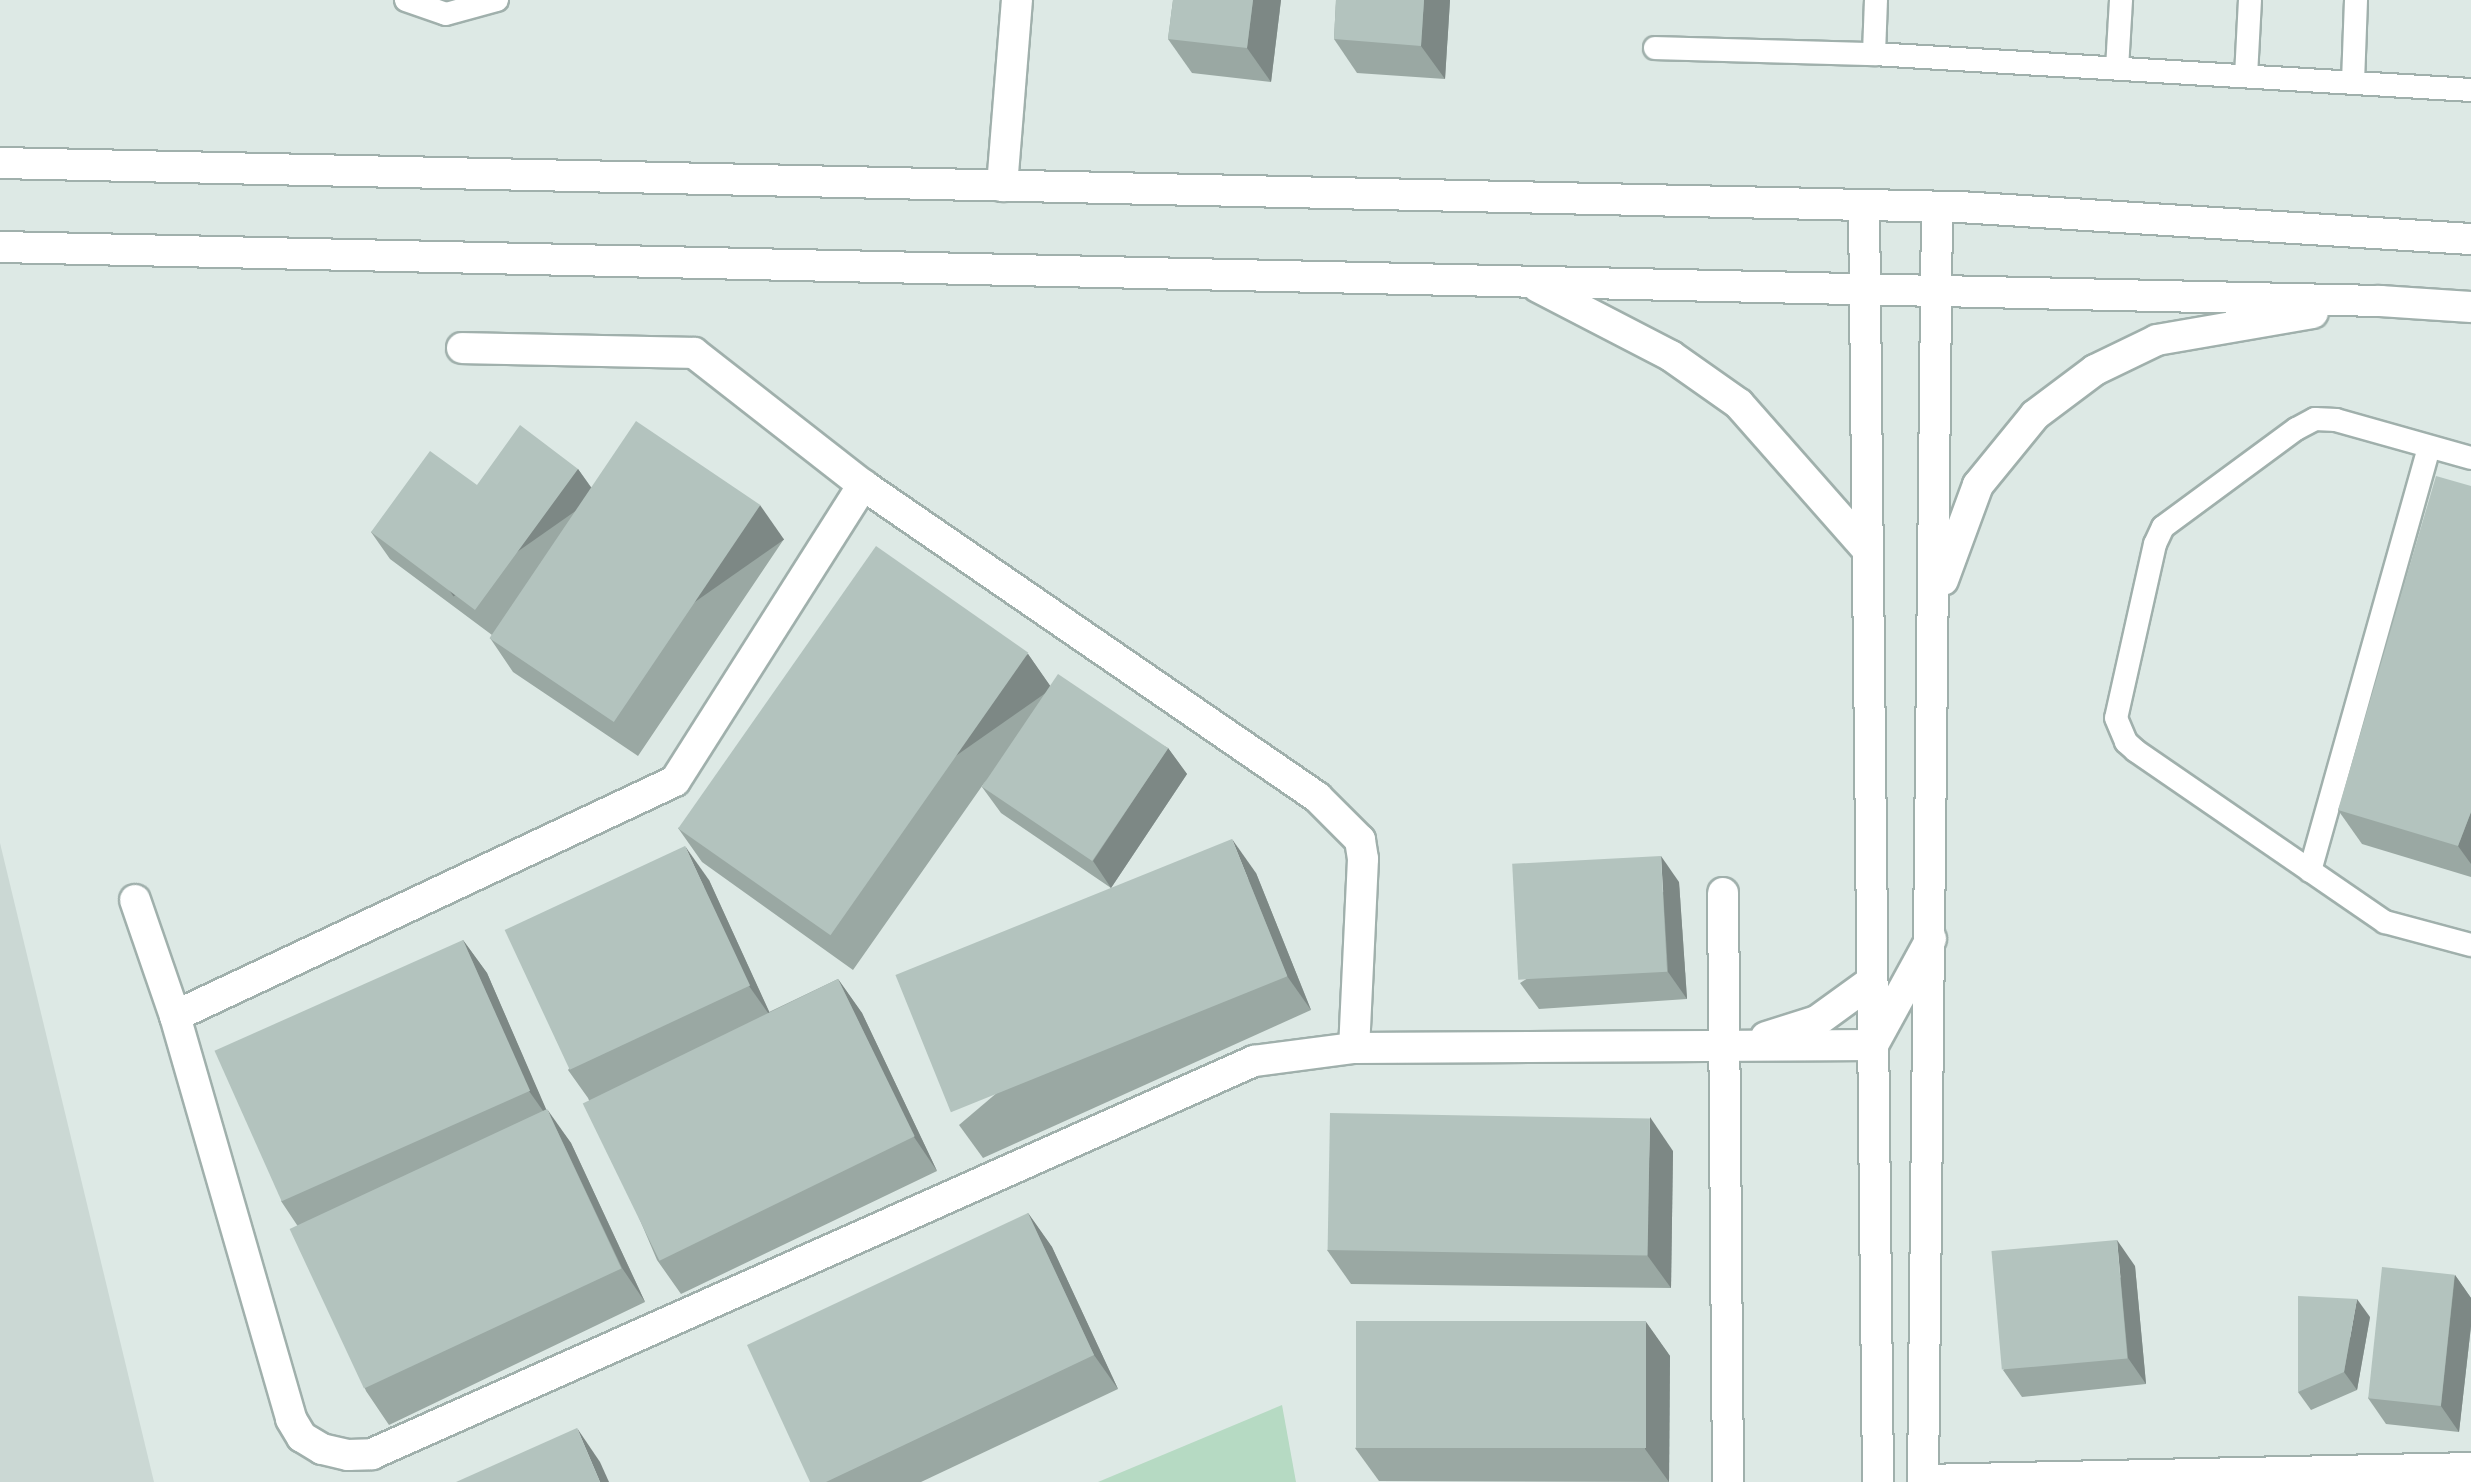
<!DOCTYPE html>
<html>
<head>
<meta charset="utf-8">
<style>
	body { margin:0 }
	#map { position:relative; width:2471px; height:1482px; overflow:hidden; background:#dde9e5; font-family:Ubuntu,sans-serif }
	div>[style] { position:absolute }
	.built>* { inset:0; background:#cbd8d4 }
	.green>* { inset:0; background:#b6dac3 }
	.roads { filter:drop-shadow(2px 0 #a0b0ac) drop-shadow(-2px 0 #a0b0ac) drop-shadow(0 2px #a0b0ac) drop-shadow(0 -2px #a0b0ac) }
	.service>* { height:22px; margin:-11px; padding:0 11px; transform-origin:11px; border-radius:11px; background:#fff }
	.minor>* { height:30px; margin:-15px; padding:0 15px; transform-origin:15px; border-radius:15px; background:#fff }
	.secondary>* { height:30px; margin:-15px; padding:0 15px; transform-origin:15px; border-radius:15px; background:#fff }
	.wall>* { inset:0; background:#9aa8a3 }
	.shaded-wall>* { inset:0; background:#7d8885; transform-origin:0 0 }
	.building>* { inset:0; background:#b3c3be; transform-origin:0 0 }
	span { translate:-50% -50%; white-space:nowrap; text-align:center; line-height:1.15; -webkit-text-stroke:9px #edf6f2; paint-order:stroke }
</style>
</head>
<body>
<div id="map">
	<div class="built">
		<div style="clip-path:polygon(0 843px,154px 1482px,0 1482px)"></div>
	</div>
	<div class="green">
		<div style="clip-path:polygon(1282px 1405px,1296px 1482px,1098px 1482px)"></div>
	</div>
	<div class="roads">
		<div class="service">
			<div style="left:406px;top:0;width:42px;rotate:19.3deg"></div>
			<div style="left:446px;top:14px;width:53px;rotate:-15.4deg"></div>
			<div style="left:1655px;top:48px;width:219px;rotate:1.6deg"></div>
			<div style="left:1874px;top:54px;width:598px;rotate:3.45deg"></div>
			<div style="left:1874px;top:54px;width:54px;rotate:-87.9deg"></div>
			<div style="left:2117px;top:68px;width:68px;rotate:-86.6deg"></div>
			<div style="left:2246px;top:76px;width:76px;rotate:-87deg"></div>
			<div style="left:2353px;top:82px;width:82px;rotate:-87.9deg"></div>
			<div style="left:2471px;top:458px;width:140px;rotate:-164.3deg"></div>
			<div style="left:2336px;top:420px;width:21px;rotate:-177deg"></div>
			<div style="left:2315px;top:419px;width:21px;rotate:152deg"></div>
			<div style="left:2296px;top:429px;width:165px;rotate:143.6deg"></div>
			<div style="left:2163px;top:527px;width:19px;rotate:115deg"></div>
			<div style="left:2155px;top:544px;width:178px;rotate:102.6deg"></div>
			<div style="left:2116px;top:718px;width:26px;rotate:67deg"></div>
			<div style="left:2126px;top:742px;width:13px;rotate:42deg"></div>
			<div style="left:2136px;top:751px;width:302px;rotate:34.5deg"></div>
			<div style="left:2385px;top:922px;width:89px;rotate:15deg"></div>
			<div style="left:2310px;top:871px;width:440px;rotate:-74.3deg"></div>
		</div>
		<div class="minor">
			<div style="left:1002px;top:186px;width:187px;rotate:-85.4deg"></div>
			<div style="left:462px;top:348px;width:232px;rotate:1.2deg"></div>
			<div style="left:694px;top:353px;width:214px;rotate:38deg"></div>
			<div style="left:863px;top:485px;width:551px;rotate:34.5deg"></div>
			<div style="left:1317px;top:797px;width:61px;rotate:45deg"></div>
			<div style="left:1360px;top:840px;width:19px;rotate:81deg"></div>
			<div style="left:1363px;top:859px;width:189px;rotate:92.7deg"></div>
			<div style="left:1723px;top:893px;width:589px;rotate:89.51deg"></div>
			<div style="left:135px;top:900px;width:123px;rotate:71deg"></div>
			<div style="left:175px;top:1016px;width:419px;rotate:73.9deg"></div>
			<div style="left:291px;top:1419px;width:21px;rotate:59deg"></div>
			<div style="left:302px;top:1437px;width:23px;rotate:31deg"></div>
			<div style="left:322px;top:1449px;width:27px;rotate:13deg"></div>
			<div style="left:348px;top:1455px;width:24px;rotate:-2deg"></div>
			<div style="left:372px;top:1454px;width:966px;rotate:-24.02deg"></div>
			<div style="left:1254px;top:1061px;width:101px;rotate:-7.4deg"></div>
			<div style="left:1354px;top:1048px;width:519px;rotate:-0.33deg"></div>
			<div style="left:1873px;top:1045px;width:121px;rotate:-61.3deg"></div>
			<div style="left:175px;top:1016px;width:552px;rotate:-25.17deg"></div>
			<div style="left:675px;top:781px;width:351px;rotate:-57.6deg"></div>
			<div style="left:1766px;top:1037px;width:53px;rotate:-17.4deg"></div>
			<div style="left:1817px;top:1021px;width:68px;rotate:-36deg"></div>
			<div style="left:1923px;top:1480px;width:548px;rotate:-1.25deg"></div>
		</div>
		<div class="secondary">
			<div style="left:0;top:163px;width:1959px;rotate:1.29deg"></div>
			<div style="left:1959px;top:207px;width:513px;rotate:3.58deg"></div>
			<div style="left:1864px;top:206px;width:1276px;rotate:89.37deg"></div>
			<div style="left:0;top:247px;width:2381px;rotate:1.3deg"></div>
			<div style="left:2380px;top:301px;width:91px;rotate:3.8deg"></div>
			<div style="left:1538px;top:287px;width:150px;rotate:27.4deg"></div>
			<div style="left:1671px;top:356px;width:83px;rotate:35.2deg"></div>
			<div style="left:1739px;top:404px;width:193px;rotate:48.6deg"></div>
			<div style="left:1943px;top:580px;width:101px;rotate:-69.8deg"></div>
			<div style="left:1978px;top:485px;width:90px;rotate:-50.8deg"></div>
			<div style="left:2035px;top:415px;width:75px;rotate:-36.9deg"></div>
			<div style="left:2095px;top:370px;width:69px;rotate:-25.8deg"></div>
			<div style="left:2157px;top:340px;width:158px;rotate:-9.8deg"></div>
			<div style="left:1923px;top:1482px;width:1275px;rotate:-89.37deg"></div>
		</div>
	</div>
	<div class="wall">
		<div style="clip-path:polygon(1173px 0,1281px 0,1271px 82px,1192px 73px,1168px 39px)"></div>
		<div style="clip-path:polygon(1336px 0,1450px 0,1445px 79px,1357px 73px,1334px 39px)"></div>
		<div style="clip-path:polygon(578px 469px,591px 487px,784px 539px,638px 756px,513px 672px,490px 638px,492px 635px,390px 559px,371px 532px,477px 485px)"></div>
		<div style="clip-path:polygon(2471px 486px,2471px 877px,2362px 844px,2338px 810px)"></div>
		<div style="clip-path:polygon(1028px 654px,1050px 686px,1168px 748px,1187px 774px,1111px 888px,1001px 813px,982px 787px,987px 779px,853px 970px,702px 862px,678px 828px)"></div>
		<div style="clip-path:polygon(1256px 873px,1311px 1010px,983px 1158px,959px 1125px)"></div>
		<div style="clip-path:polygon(709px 880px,769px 1012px,838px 979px,862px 1013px,937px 1171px,681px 1294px,657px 1260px,588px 1098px,568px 1070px)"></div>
		<div style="clip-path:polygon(1679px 882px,1687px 999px,1539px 1009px,1520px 983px)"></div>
		<div style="clip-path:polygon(463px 940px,487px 973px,546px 1110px,571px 1143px,645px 1302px,389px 1425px,366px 1391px,299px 1228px,281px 1201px)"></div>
		<div style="clip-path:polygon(1673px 1151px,1671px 1288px,1351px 1284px,1327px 1250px)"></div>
		<div style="clip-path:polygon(1028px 1213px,1052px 1247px,1118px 1389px,921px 1482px,810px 1482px)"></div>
		<div style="clip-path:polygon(2135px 1266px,2146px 1384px,2022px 1397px,2003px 1370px)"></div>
		<div style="clip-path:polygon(2455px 1275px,2471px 1298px,2471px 1326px,2459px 1432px,2386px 1424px,2368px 1398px)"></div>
		<div style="clip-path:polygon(2370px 1317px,2357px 1390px,2311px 1410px,2298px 1392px)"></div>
		<div style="clip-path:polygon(1646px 1322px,1670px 1356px,1669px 1482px,1379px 1481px,1355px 1448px)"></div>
	</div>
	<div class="shaded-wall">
		<div style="clip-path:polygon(1253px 0,1281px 0,1271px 82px,1247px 48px)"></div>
		<div style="clip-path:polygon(1424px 0,1450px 0,1445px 79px,1421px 46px)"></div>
		<div style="left:578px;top:469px;width:33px;height:175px;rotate:55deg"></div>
		<div style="left:760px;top:505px;width:42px;height:262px;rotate:55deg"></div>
		<div style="left:1028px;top:654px;width:42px;height:345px;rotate:55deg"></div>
		<div style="clip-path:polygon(1168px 748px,1187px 774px,1111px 888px,1093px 861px)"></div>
		<div style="clip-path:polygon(2471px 812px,2471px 864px,2458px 846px)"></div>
		<div style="clip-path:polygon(1232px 839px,1256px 873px,1311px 1010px,1287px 976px)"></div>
		<div style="clip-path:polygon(685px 846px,709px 880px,773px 1020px,749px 986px)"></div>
		<div style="clip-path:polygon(1661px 856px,1679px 882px,1687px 999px,1668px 972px)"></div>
		<div style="clip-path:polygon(463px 940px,487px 973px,553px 1125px,529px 1091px)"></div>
		<div style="clip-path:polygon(838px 979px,862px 1013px,937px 1171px,914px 1137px)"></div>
		<div style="clip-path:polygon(547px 1109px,571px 1143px,645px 1302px,622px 1268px)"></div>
		<div style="clip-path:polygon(1650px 1117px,1673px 1151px,1671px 1288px,1647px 1255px)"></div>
		<div style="clip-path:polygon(1028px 1213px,1052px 1247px,1118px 1389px,1094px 1355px)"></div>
		<div style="clip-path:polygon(2117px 1240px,2135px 1266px,2146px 1384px,2128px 1358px)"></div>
		<div style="clip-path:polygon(2455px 1275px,2471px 1298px,2471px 1326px,2459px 1432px,2441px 1406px)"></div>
		<div style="clip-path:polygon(2357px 1299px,2370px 1317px,2357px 1390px,2344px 1372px)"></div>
		<div style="clip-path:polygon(1646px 1322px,1670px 1356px,1669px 1482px,1645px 1449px)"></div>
		<div style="clip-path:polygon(577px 1428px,600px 1462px,609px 1482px,600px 1482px)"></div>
	</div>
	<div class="building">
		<div style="clip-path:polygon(1173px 0,1253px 0,1247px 48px,1168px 39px)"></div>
		<div style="clip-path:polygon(1336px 0,1424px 0,1421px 46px,1334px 39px)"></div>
		<div style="left:636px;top:421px;width:150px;height:262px;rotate:34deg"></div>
		<div style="clip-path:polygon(520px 425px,578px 469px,475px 610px,371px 532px,430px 451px,477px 485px)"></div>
		<div style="clip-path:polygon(2436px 476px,2471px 486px,2471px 812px,2458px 846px,2338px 810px)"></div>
		<div style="left:876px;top:546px;width:186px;height:345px;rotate:35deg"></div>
		<div style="left:1058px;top:674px;width:133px;height:136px;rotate:34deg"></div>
		<div style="left:1232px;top:839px;width:148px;height:363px;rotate:68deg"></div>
		<div style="left:685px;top:846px;width:154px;height:199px;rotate:65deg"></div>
		<div style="left:1661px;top:856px;width:116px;height:149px;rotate:87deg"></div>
		<div style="left:463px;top:940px;width:165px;height:272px;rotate:66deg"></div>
		<div style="left:838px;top:979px;width:175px;height:284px;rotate:64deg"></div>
		<div style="left:547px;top:1109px;width:176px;height:284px;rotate:65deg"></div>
		<div style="left:1330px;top:1113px;width:320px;height:137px;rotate:1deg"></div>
		<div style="clip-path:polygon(1028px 1213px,1094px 1355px,826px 1482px,810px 1482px,747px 1345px)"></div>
		<div style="left:2117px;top:1240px;width:119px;height:126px;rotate:85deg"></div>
		<div style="left:2382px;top:1267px;width:73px;height:132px;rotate:6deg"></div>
		<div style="clip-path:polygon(2298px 1296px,2357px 1299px,2344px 1372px,2298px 1392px)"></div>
		<div style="left:1356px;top:1321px;width:290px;height:127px"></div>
		<div style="clip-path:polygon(577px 1428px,600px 1482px,456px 1482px)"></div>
	</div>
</div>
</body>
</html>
